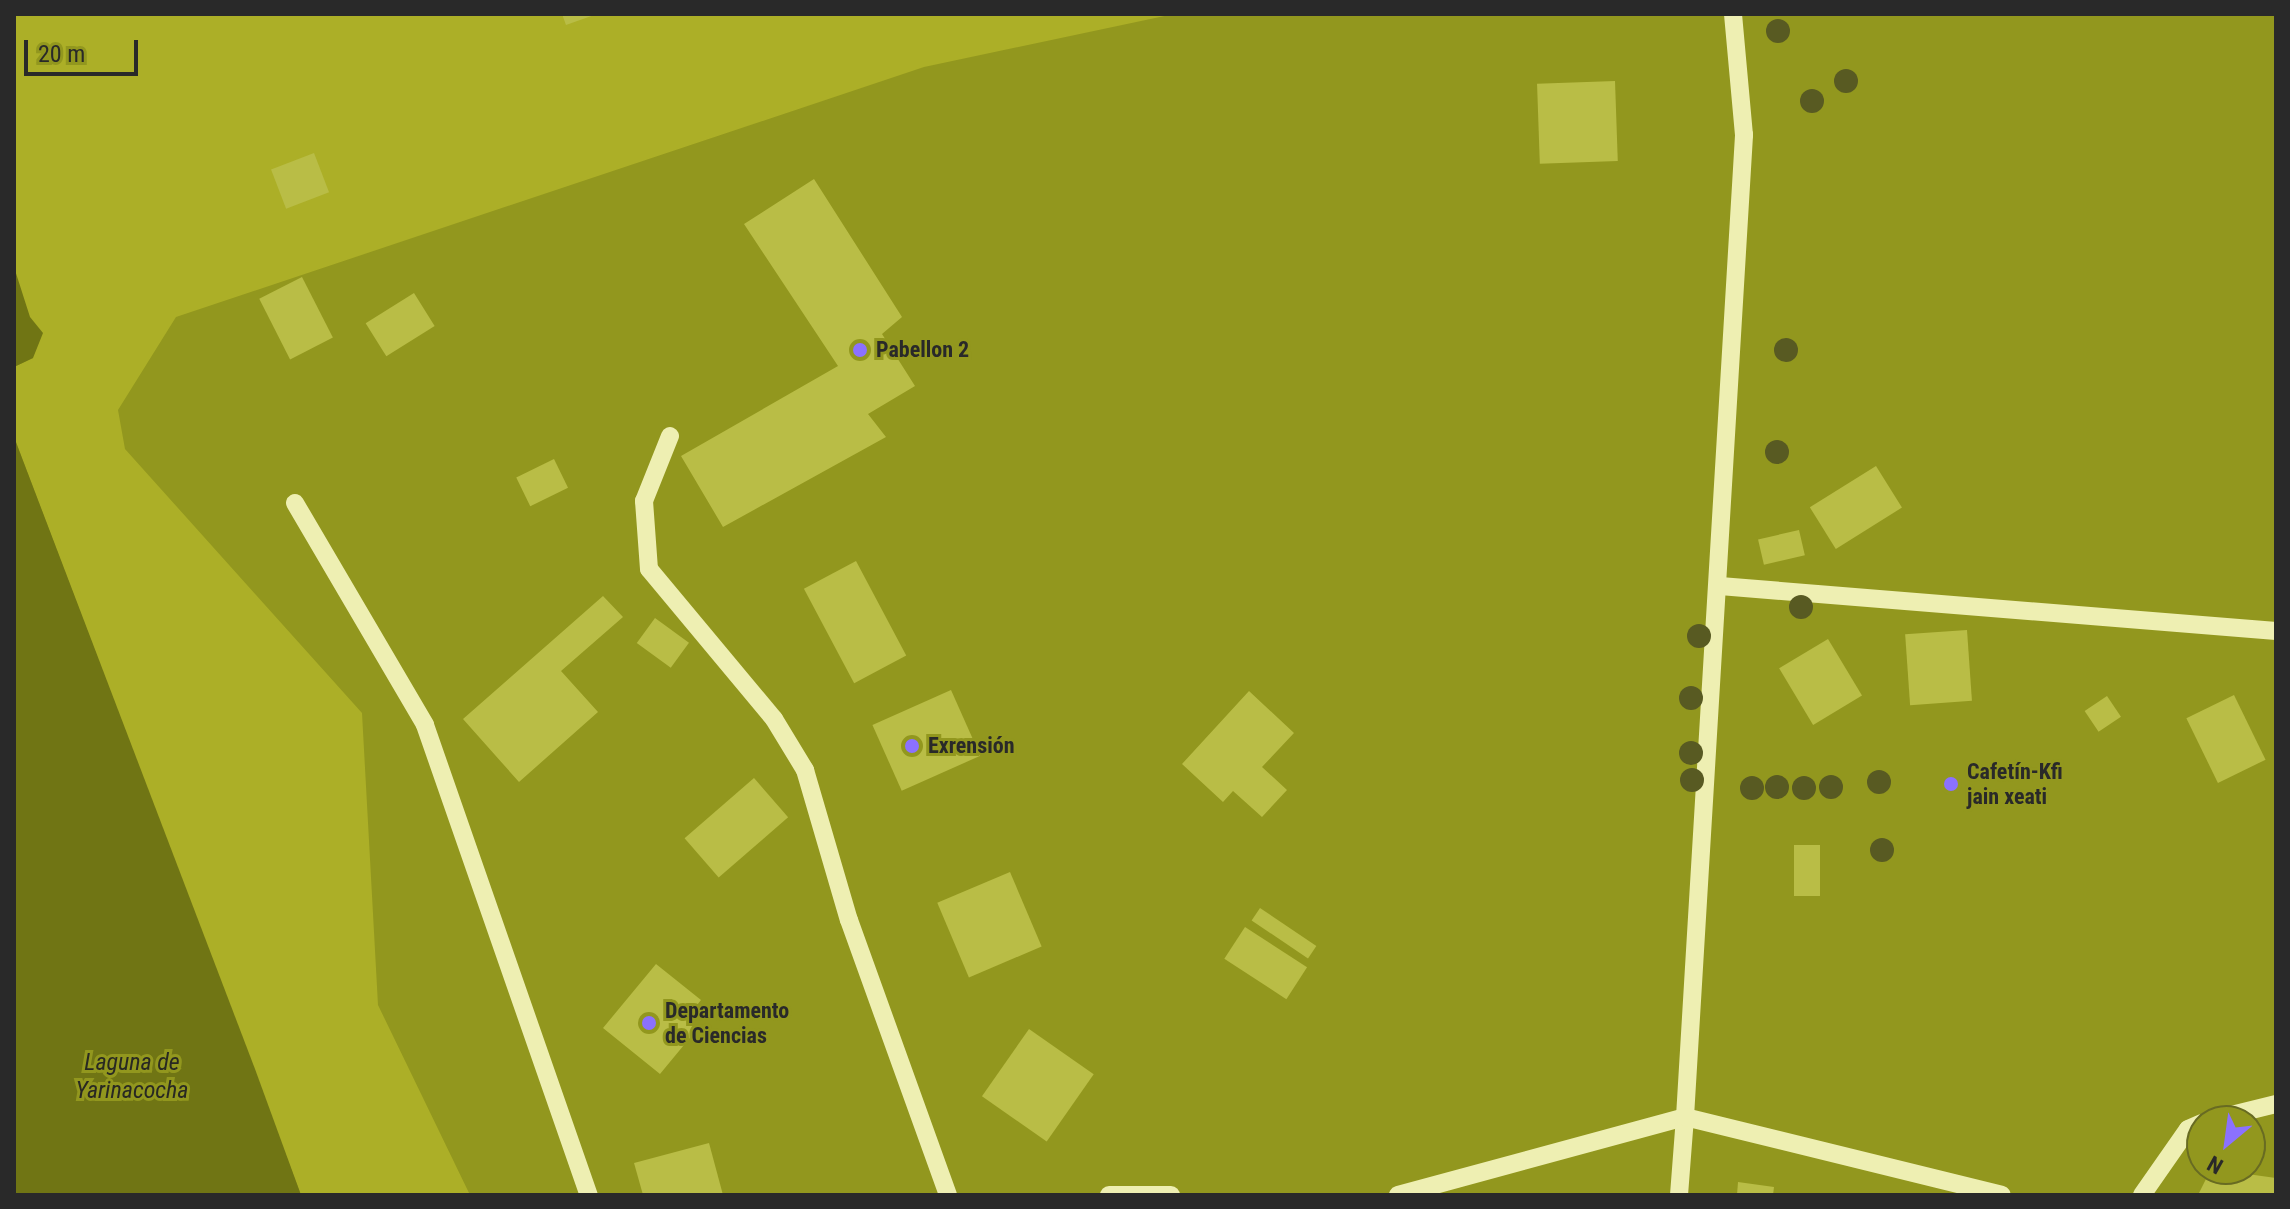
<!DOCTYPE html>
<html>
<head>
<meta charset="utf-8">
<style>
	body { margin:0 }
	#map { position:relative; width:2290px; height:1209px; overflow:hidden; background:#92971e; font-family:"Roboto Condensed",sans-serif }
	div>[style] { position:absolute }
	.green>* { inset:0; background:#acaf27 }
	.water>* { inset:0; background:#707514 }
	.building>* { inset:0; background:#b9bd46; transform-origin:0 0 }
	.service>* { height:18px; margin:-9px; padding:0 9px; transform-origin:9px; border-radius:9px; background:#eeefb2 }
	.trees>* { width:24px; height:24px; margin:-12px; border-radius:50%; background:#585a22 }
	.dots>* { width:22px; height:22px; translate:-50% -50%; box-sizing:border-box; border:4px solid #92971e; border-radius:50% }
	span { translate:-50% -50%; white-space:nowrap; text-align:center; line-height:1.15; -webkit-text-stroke:6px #92971e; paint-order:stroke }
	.poi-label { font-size:22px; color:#292929; font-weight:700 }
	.left { translate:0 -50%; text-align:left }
	.water-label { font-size:24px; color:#282822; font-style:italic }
	.frame { position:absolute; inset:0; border:16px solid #292929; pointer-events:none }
	.north { position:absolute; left:2186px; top:1105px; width:80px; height:80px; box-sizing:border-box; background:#92971e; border:2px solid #686b22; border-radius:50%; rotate:209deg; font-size:22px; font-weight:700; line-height:32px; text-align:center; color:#292929 }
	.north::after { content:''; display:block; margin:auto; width:28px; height:36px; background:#8b71fe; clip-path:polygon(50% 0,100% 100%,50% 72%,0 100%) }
	.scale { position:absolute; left:24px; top:40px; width:114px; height:36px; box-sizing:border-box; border:4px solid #292929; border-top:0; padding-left:10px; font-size:24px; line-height:28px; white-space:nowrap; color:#292929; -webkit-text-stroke:6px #92971e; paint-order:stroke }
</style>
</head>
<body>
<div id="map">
	<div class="green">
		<div style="clip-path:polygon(14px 14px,1174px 14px,924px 67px,176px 317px,118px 410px,125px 449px,362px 713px,378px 1005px,470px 1195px,301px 1195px,14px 437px,14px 367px,33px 358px,14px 266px)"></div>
	</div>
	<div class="water">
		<div style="clip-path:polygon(14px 267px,30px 317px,43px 333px,33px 358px,14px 367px)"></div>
		<div style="clip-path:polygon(14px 437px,255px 1069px,301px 1195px,14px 1195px)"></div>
	</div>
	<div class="building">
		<div style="clip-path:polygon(562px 14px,597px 14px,566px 25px)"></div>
		<div style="left:1615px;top:81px;width:80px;height:78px;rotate:88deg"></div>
		<div style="left:314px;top:153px;width:42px;height:46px;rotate:69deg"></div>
		<div style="clip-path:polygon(814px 179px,902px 317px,882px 334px,915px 386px,868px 414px,886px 437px,723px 527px,681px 456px,838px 366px,744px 224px)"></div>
		<div style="left:302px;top:277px;width:68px;height:48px;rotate:63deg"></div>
		<div style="left:414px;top:293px;width:39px;height:57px;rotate:58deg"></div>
		<div style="left:554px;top:459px;width:32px;height:42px;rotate:64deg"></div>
		<div style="left:1876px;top:466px;width:49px;height:78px;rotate:58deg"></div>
		<div style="left:1799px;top:530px;width:26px;height:42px;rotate:77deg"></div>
		<div style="left:856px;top:561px;width:107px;height:59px;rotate:62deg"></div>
		<div style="clip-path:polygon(603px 596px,623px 617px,561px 671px,598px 712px,519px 782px,463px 719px)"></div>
		<div style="left:655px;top:618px;width:42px;height:31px;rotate:36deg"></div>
		<div style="left:1967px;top:630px;width:71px;height:62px;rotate:86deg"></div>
		<div style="left:1828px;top:639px;width:66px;height:57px;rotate:59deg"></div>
		<div style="left:951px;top:690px;width:72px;height:86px;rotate:66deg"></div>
		<div style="clip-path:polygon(1249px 691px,1294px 733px,1262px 767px,1287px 790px,1262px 817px,1233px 791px,1223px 802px,1182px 764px)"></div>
		<div style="left:2234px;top:695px;width:72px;height:53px;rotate:64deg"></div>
		<div style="left:2107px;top:696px;width:25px;height:27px;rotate:56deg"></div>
		<div style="left:754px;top:778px;width:52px;height:92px;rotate:49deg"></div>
		<div style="left:1794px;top:845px;width:26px;height:51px"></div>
		<div style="left:1010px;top:872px;width:81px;height:79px;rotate:67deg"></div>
		<div style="left:1260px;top:908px;width:68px;height:15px;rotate:34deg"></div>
		<div style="left:1245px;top:927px;width:74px;height:38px;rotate:33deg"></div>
		<div style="clip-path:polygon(656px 964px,701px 1000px,686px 1019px,698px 1028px,660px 1074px,603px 1028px)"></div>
		<div style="left:1029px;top:1029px;width:79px;height:82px;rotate:35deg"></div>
		<div style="clip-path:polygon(709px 1143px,723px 1195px,643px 1195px,634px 1163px)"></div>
		<div style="clip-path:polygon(2211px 1169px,2276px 1178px,2276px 1195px,2198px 1195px)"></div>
		<div style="clip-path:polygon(1738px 1182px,1774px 1187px,1773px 1195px,1737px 1195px)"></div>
	</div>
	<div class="service">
		<div style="left:670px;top:436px;width:70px;rotate:111.8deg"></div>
		<div style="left:644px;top:501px;width:68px;rotate:85.8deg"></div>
		<div style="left:649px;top:569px;width:195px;rotate:50.2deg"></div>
		<div style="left:774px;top:719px;width:60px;rotate:58.7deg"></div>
		<div style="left:805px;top:770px;width:156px;rotate:73.7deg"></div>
		<div style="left:849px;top:920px;width:292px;rotate:70.2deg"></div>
		<div style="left:295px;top:503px;width:257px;rotate:59.6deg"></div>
		<div style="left:425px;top:725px;width:498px;rotate:70.8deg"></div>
		<div style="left:1720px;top:586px;width:558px;rotate:4.63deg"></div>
		<div style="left:2207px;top:1121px;width:71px;rotate:-13.8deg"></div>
		<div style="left:1109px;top:1195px;width:62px"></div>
		<div style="left:1398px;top:1195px;width:297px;rotate:-15.2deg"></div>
		<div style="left:1685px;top:1117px;width:984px;rotate:-86.56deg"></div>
		<div style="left:1744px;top:135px;width:121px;rotate:-95.2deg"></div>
		<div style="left:1679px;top:1195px;width:78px;rotate:-85.6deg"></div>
		<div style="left:1685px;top:1117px;width:326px;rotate:13.8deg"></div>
		<div style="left:2142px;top:1195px;width:80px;rotate:-55.1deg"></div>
		<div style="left:2188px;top:1129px;width:15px;rotate:-23deg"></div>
	</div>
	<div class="trees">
		<div style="left:1778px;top:31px"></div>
		<div style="left:1846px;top:81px"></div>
		<div style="left:1812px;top:101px"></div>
		<div style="left:1786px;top:350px"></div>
		<div style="left:1777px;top:452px"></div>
		<div style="left:1801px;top:607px"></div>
		<div style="left:1699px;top:636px"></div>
		<div style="left:1691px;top:698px"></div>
		<div style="left:1691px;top:753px"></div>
		<div style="left:1692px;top:780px"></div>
		<div style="left:1879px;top:782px"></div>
		<div style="left:1777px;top:787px"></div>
		<div style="left:1831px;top:787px"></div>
		<div style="left:1752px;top:788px"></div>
		<div style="left:1804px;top:788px"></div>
		<div style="left:1882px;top:850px"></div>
	</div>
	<div class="dots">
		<div style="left:860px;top:350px;background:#8b71fe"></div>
		<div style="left:912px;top:746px;background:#8b71fe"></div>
		<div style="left:1951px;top:784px;background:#8b71fe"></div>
		<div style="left:649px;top:1023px;background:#8b71fe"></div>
	</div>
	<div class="poi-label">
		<span class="left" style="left:876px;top:350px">Pabellon 2</span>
		<span class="left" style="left:928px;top:746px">Exrensión</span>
		<span class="left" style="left:1967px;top:784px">Cafetín-Kfi<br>jain xeati</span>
		<span class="left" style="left:665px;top:1023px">Departamento<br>de Ciencias</span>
	</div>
	<div class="water-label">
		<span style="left:132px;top:1077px">Laguna de<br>Yarinacocha</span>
	</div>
	<div class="frame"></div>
	<div class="north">N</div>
	<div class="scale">20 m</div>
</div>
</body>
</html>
